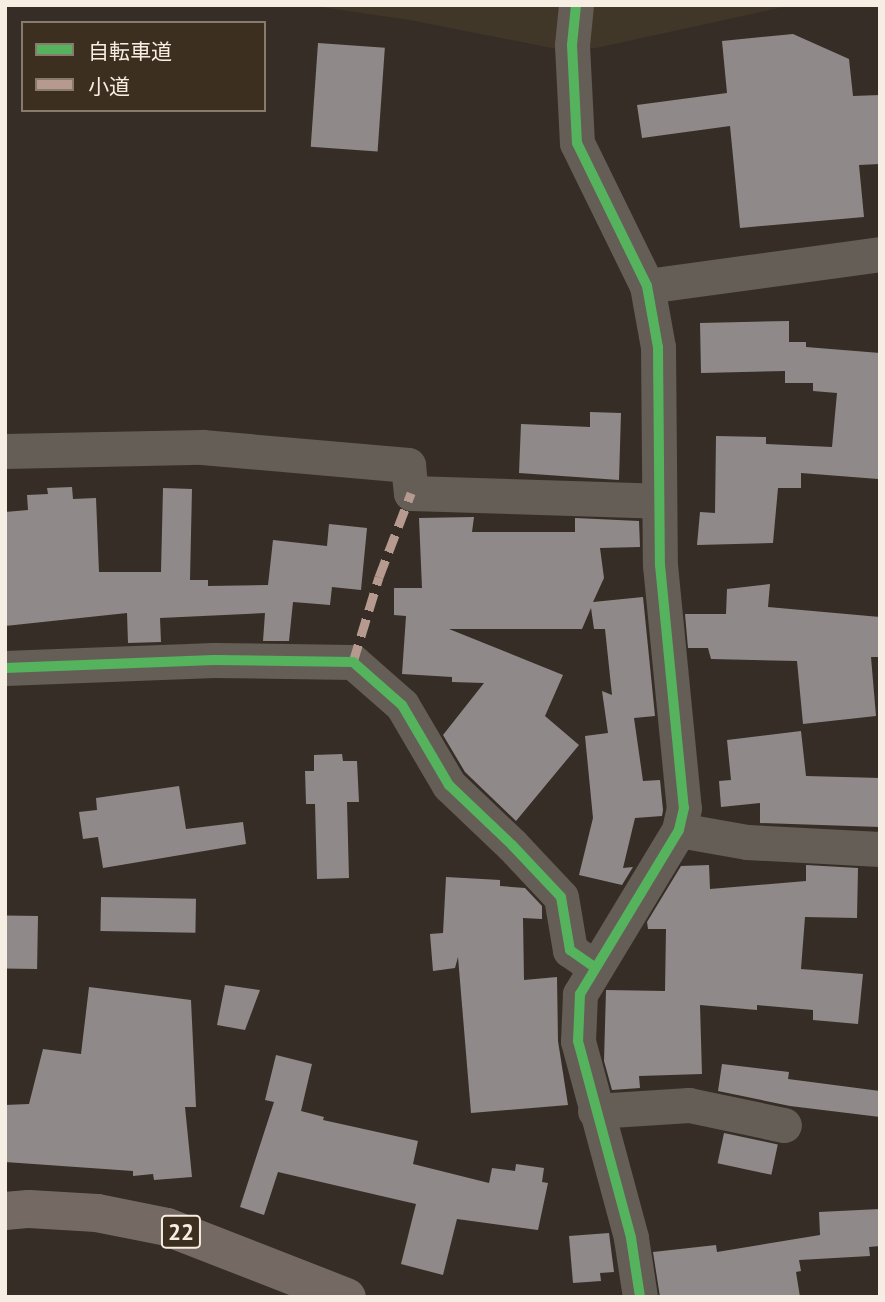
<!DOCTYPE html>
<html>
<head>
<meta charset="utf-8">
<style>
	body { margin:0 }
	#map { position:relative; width:885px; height:1302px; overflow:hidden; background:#362e26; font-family:"PT Sans","Noto Sans JP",sans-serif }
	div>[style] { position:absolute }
	.industrial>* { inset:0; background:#413728 }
	.building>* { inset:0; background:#8f8989; transform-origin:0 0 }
	.minor>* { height:35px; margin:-17.5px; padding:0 17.5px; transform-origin:17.5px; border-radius:17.5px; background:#645e57 }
	.major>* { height:38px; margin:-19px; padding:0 19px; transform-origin:19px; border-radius:19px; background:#746a63 }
	.quiet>* { height:9px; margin-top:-4.5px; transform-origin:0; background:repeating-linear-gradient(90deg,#b69a8f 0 18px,transparent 0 27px) }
	.cycleway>* { height:10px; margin:-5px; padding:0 5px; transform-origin:5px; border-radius:5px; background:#56b35d }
	span { translate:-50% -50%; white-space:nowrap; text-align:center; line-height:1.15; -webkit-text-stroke:7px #3d2f1f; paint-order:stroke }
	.shield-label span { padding:2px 5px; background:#3d2f1f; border:2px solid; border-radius:5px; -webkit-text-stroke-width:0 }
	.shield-label { font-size:23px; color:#f6ede3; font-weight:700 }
	.frame { position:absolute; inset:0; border:7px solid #f6ede3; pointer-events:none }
	.legend { position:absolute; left:21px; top:21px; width:245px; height:91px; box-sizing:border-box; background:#3d2f1f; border:2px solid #877b6d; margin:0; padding:9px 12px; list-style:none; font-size:21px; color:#f6ede3 }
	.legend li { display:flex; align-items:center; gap:14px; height:35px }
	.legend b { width:35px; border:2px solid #877b6d }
</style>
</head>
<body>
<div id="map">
	<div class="industrial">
		<div style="clip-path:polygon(308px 5px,793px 5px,596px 48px,552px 48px,410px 20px)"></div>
	</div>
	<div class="building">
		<div style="clip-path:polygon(793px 34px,849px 59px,853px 96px,880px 95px,880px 164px,859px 165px,864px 217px,740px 228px,730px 126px,642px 138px,637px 105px,727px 93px,722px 41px)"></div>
		<div style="left:318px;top:43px;width:67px;height:104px;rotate:4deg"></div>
		<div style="clip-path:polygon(789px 321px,789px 342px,806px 342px,806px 347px,880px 353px,878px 479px,801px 473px,801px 488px,778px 488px,773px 543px,697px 545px,700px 512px,715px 513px,716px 436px,766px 437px,766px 444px,832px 447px,837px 393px,813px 391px,813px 383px,785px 383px,785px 371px,701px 373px,700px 323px)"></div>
		<div style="clip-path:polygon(590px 412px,621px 413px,619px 480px,519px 473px,521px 424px,590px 427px)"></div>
		<div style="clip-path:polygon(72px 487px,73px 499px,96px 498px,99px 572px,161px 572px,163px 488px,192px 489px,190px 580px,208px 580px,208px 586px,268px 585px,273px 540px,327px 546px,329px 524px,367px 528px,361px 590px,332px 587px,330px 605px,293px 602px,289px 641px,263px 641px,265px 613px,160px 618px,161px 642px,128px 643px,127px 613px,5px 626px,5px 512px,28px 510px,27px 495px,48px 494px,47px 488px)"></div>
		<div style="clip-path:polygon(474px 517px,472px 532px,575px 532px,575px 518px,639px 521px,640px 547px,600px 548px,604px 578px,593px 602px,643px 597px,655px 716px,634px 718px,643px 781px,660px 780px,663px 810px,662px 816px,635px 818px,623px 868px,633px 867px,622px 885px,579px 875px,593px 818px,585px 736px,608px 733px,602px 691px,612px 695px,605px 629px,594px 629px,591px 608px,582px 629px,449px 629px,563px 675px,545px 716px,579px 745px,516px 821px,465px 772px,443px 735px,484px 683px,452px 682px,452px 677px,402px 674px,406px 616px,394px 615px,394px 588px,422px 588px,419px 518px)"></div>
		<div style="clip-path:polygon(770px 584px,768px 607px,880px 617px,880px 657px,871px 657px,876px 716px,803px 724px,797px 661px,711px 659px,708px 648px,688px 648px,685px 614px,726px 614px,727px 589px)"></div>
		<div style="clip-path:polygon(801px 731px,806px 776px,880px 778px,880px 827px,760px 823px,760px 803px,721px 807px,719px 781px,731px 780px,727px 740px)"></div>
		<div style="clip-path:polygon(342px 754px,343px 761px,357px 761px,359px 802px,347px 802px,349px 878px,317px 879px,315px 804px,306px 804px,305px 771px,314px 771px,314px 755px)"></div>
		<div style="clip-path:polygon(179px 786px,186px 829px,243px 822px,246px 844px,103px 868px,98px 837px,83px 839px,79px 812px,97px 810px,96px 798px)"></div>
		<div style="clip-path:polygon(709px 865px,710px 889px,806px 881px,806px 865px,858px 868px,857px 918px,805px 917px,801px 969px,863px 974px,858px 1024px,813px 1020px,813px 1010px,757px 1005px,757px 1010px,700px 1005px,702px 1074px,639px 1076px,640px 1088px,612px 1090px,604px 1061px,606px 990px,665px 991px,666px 929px,648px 929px,647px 922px,681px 866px)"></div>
		<div style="clip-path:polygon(446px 877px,500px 880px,500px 886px,525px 888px,542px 906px,542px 919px,523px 918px,524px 980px,557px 977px,558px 1041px,568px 1105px,471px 1113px,458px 957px,455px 968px,433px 971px,430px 934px,443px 933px)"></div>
		<div style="left:101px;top:897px;width:95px;height:34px;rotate:1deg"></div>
		<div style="left:38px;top:916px;width:53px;height:33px;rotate:91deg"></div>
		<div style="clip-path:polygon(225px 985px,260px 990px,245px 1030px,217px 1025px)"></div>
		<div style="clip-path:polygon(89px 987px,191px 1000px,196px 1107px,185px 1107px,192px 1177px,154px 1180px,153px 1174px,133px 1176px,133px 1171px,5px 1162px,5px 1105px,29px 1104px,43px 1049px,81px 1054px)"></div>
		<div style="clip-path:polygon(276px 1055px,312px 1064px,301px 1111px,324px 1117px,323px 1120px,418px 1141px,413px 1164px,489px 1183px,492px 1168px,515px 1171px,516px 1164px,544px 1168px,542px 1182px,548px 1183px,538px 1230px,457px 1219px,443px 1275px,401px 1264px,416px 1204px,278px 1172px,264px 1215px,240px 1207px,274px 1102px,265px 1100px)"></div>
		<div style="clip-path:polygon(722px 1064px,789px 1072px,788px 1079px,880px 1091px,880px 1117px,790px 1106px,718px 1091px)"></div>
		<div style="left:724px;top:1133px;width:55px;height:31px;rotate:12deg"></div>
		<div style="clip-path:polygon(880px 1209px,880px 1246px,869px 1247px,870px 1256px,799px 1260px,801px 1271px,796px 1272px,800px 1297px,660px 1297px,653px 1252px,716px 1245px,717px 1252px,820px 1235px,819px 1212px)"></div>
		<div style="clip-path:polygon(609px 1233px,614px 1272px,600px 1273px,601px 1281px,573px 1283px,569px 1236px)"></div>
	</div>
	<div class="minor">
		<div style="left:576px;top:5px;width:40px;rotate:95.7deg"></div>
		<div style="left:572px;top:45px;width:98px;rotate:87.1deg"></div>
		<div style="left:577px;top:143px;width:159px;rotate:63.9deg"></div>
		<div style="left:647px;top:286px;width:62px;rotate:79.8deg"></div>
		<div style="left:658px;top:347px;width:218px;rotate:89.5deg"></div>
		<div style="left:660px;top:565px;width:244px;rotate:84.4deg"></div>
		<div style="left:684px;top:808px;width:23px;rotate:103deg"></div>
		<div style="left:679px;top:830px;width:192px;rotate:121.1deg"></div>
		<div style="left:580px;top:994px;width:47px;rotate:92.4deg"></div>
		<div style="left:578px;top:1041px;width:204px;rotate:74.9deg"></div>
		<div style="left:631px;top:1238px;width:60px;rotate:81.3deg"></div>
		<div style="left:647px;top:286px;width:235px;rotate:-7.8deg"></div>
		<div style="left:5px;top:451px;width:197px;rotate:-1.2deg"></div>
		<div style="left:202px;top:447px;width:207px;rotate:5deg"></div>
		<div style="left:408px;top:465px;width:28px;rotate:84deg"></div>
		<div style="left:411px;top:493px;width:248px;rotate:1.8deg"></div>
		<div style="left:5px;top:668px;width:209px;rotate:-2.2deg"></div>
		<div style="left:214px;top:660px;width:139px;rotate:0.8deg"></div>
		<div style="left:353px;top:662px;width:65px;rotate:41.3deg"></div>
		<div style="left:402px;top:705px;width:93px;rotate:59.6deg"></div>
		<div style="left:449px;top:785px;width:87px;rotate:43.6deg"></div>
		<div style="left:512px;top:845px;width:71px;rotate:46.7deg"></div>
		<div style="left:561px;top:897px;width:54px;rotate:80.4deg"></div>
		<div style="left:570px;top:950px;width:29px;rotate:35deg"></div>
		<div style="left:679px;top:830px;width:69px;rotate:10deg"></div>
		<div style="left:747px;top:842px;width:133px;rotate:3deg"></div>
		<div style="left:595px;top:1111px;width:94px;rotate:-3.7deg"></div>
		<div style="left:689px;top:1105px;width:97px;rotate:11.9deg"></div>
	</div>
	<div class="major">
		<div style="left:5px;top:1211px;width:24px;rotate:-5deg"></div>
		<div style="left:29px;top:1209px;width:68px;rotate:3.4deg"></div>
		<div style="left:97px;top:1213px;width:71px;rotate:11.3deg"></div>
		<div style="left:167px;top:1227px;width:193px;rotate:21.3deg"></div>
	</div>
	<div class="quiet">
		<div style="left:353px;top:662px;width:89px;rotate:-73deg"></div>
		<div style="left:379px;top:577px;width:90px;rotate:-69.1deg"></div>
	</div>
	<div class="cycleway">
		<div style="left:576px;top:5px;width:40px;rotate:95.7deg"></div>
		<div style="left:572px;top:45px;width:98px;rotate:87.1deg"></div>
		<div style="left:577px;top:143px;width:159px;rotate:63.9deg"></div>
		<div style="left:647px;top:286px;width:62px;rotate:79.8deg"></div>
		<div style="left:658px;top:347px;width:218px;rotate:89.5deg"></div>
		<div style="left:660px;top:565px;width:244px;rotate:84.4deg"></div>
		<div style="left:684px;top:808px;width:23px;rotate:103deg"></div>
		<div style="left:679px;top:830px;width:192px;rotate:121.1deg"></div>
		<div style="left:580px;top:994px;width:47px;rotate:92.4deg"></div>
		<div style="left:578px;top:1041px;width:204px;rotate:74.9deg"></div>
		<div style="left:631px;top:1238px;width:60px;rotate:81.3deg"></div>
		<div style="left:5px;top:668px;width:209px;rotate:-2.2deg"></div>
		<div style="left:214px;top:660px;width:139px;rotate:0.8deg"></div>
		<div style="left:353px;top:662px;width:65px;rotate:41.3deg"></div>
		<div style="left:402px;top:705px;width:93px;rotate:59.6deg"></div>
		<div style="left:449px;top:785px;width:87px;rotate:43.6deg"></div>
		<div style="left:512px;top:845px;width:71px;rotate:46.7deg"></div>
		<div style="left:561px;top:897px;width:54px;rotate:80.4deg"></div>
		<div style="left:570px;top:950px;width:29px;rotate:35deg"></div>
	</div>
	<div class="shield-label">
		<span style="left:181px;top:1232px">22</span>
	</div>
	<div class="frame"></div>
	<ul class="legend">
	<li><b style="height:9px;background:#56b35d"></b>自転車道</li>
	<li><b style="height:9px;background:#b69a8f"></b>小道</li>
	</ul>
</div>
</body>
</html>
